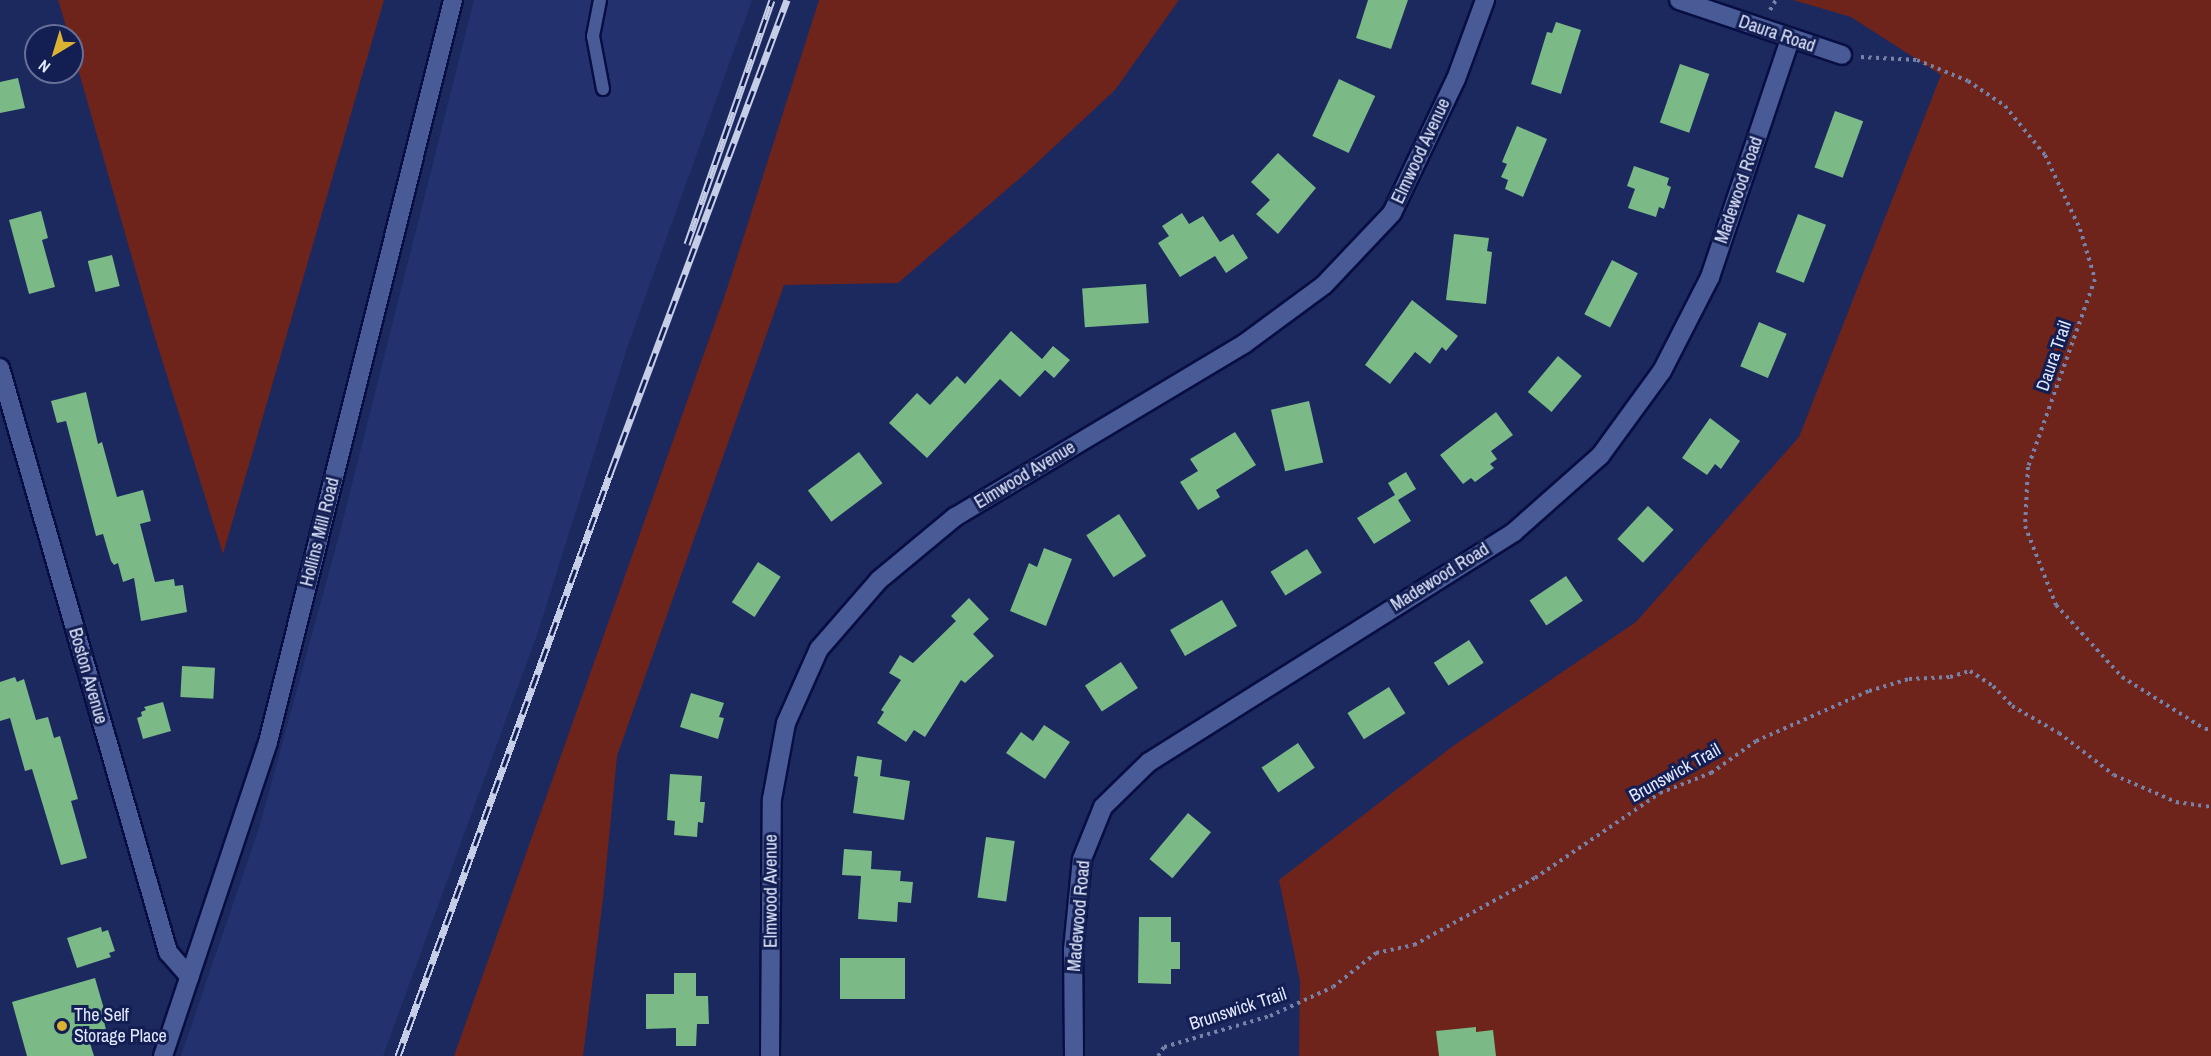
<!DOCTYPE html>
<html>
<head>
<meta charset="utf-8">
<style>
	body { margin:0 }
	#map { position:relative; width:2211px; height:1056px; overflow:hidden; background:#1c295e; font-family:"Archivo Narrow",sans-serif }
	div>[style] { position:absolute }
	.built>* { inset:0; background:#23326f }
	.green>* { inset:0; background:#6e231b }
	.building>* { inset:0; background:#7bb987; transform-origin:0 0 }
	.path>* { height:4px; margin-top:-2px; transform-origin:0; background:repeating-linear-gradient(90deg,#7882a8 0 3px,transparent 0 7.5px) }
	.roads { filter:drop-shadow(2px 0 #080e42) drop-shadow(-2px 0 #080e42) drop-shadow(0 2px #080e42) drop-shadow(0 -2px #080e42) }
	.lane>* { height:12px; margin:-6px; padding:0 6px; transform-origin:6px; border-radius:6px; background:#495b96 }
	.street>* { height:18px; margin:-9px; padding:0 9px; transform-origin:9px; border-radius:9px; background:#495b96 }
	.secondary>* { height:18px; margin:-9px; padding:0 9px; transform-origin:9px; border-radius:9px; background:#495b96 }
	.rail>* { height:7px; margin-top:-3.5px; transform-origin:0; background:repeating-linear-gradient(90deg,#131e53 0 14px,#c6cee7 0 28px); box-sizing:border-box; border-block:2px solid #c6cee7 }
	.dots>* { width:16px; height:16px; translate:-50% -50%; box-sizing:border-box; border:3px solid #131e53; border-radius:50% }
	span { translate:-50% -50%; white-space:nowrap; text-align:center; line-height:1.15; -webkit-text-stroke:6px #131e53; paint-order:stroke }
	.street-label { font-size:18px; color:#e2e9fe }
	.poi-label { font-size:18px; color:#e2e9fe }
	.left { translate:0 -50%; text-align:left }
	.north { position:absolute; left:24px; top:24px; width:60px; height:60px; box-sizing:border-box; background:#131e53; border:2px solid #666f97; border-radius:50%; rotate:218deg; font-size:16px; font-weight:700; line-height:24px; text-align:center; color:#e2e9fe }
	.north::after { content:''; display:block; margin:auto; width:21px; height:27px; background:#dcb233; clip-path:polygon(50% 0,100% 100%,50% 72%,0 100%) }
</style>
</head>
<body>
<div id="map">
	<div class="built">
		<div style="clip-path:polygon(474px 0,752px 0,628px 345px,538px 632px,383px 1056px,181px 1056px,260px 825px,340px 532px)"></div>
	</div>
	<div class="green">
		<div style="clip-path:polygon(58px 0,384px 0,223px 554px,153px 331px,72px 48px,72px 36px,69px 36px)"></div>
		<div style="clip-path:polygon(819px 0,1179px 0,1115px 90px,1027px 172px,898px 283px,784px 285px,617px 756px,603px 899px,583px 1056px,454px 1056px,727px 289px)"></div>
		<div style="clip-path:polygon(1793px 0,2211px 0,2211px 1056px,1299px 1056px,1300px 981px,1279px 880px,1453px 746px,1636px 622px,1799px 437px,1941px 75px,1851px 17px)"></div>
	</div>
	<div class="building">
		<div style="clip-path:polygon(1368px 0,1408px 0,1391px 49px,1356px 38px)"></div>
		<div style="clip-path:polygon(1556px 22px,1581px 30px,1561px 94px,1531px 84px,1547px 32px,1552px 33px)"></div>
		<div style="left:1680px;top:64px;width:31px;height:62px;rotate:19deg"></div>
		<div style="clip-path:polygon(18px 78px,25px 108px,0 113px,0 82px)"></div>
		<div style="left:1339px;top:79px;width:40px;height:63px;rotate:25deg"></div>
		<div style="left:1835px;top:111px;width:30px;height:60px;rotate:20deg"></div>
		<div style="clip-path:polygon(1517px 126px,1547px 139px,1523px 197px,1505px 189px,1508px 180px,1501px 177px,1507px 164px,1502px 162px)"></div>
		<div style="clip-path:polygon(1278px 153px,1316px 188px,1278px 234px,1256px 214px,1270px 200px,1251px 182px)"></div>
		<div style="clip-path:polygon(1634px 166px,1669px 178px,1667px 185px,1671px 187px,1664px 209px,1659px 207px,1656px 217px,1628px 208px,1635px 189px,1627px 186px)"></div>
		<div style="clip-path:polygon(41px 211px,48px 238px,42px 240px,55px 287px,29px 294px,9px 220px)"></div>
		<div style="clip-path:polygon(1182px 213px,1189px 224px,1203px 216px,1220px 242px,1233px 234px,1248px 258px,1226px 273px,1215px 256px,1180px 277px,1158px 243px,1169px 236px,1162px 226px)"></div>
		<div style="left:1798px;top:214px;width:30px;height:62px;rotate:21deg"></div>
		<div style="clip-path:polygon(1454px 234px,1489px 238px,1487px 251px,1492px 252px,1486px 304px,1446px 300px)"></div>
		<div style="left:112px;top:255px;width:32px;height:25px;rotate:76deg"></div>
		<div style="left:1612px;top:260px;width:29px;height:61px;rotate:27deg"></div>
		<div style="left:1146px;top:284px;width:39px;height:64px;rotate:86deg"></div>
		<div style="clip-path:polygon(1412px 300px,1458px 336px,1446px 351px,1442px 347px,1430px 364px,1415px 352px,1390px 384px,1365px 365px)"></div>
		<div style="left:1759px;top:322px;width:30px;height:48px;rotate:23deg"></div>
		<div style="clip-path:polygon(1011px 331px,1042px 359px,1053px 346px,1070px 360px,1054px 378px,1045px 370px,1020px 397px,1000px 379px,927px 458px,889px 423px,917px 393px,930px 405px,957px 376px,965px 384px)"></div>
		<div style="left:1558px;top:356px;width:31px;height:47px;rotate:40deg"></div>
		<div style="clip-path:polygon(86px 392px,98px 444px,102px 442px,117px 497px,143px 490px,151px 521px,140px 524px,155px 582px,174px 579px,175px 586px,183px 585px,187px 612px,141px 621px,134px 578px,123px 582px,118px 563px,114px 565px,111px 561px,103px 534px,96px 536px,66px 421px,57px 423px,51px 401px)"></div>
		<div style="left:1309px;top:401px;width:63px;height:39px;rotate:77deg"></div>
		<div style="clip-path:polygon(1496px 412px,1513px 435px,1491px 451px,1497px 459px,1490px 464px,1494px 468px,1475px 482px,1471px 478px,1463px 484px,1440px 455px)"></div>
		<div style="clip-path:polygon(1710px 418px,1740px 441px,1721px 469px,1715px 464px,1707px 475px,1682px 458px)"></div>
		<div style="clip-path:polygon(1235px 432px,1256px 465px,1216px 490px,1220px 497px,1198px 510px,1180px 482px,1198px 471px,1190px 459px)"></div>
		<div style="left:859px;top:452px;width:39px;height:64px;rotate:53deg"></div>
		<div style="clip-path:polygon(1406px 472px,1416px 489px,1398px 500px,1411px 521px,1374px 544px,1357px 518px,1395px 495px,1388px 483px)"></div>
		<div style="left:1648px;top:506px;width:35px;height:45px;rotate:43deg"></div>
		<div style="left:1119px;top:514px;width:50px;height:39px;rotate:57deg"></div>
		<div style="clip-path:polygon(1044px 548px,1072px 559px,1046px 626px,1010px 611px,1029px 563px,1037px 567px)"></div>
		<div style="left:1307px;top:549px;width:28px;height:43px;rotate:58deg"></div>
		<div style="left:758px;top:562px;width:27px;height:48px;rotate:33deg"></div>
		<div style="left:1566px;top:576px;width:30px;height:44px;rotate:56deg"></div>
		<div style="clip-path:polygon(969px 598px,989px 619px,973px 634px,994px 656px,965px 683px,961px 680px,925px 737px,914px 730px,906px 742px,877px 723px,884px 712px,881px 710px,901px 680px,889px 673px,900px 655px,913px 663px,956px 621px,951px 616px)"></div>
		<div style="left:1222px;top:600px;width:30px;height:60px;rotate:60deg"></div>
		<div style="left:1469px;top:640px;width:27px;height:42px;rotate:57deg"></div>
		<div style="left:1121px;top:662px;width:31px;height:43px;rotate:57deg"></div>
		<div style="left:182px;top:666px;width:33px;height:31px;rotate:3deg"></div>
		<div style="clip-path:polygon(15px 677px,17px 682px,24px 679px,36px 720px,48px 717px,54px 738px,60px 736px,78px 799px,71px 801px,87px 858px,61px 865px,32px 769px,25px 771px,10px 718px,0 721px,0 682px)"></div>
		<div style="left:1389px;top:687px;width:31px;height:49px;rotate:58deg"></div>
		<div style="clip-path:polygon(691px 693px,724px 703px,719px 717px,724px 718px,718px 739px,680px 727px)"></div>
		<div style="clip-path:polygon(163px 702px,171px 731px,143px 739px,137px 718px,142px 716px,141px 712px,146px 710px,144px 707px)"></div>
		<div style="clip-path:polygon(1044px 725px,1070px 742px,1045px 779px,1006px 753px,1021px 732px,1033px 741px)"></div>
		<div style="left:1298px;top:743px;width:30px;height:44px;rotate:56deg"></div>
		<div style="clip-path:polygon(857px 756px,882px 760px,880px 776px,910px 781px,904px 820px,853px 813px,858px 777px,854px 776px)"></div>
		<div style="clip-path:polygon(670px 774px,702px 776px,700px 802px,705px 802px,703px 823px,698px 822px,697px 837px,674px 835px,675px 821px,667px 820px)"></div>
		<div style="left:1188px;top:813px;width:30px;height:60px;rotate:40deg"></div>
		<div style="left:986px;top:837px;width:29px;height:61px;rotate:8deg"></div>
		<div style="clip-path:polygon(844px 849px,872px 851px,871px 869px,901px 871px,900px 881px,913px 882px,911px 903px,898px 902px,897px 922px,858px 919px,861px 876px,842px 875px)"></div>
		<div style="clip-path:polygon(1139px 917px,1171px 917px,1171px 942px,1180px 942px,1180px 969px,1171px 969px,1171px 984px,1138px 983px)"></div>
		<div style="clip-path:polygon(101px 927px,102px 932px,108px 930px,115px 951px,109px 953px,111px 957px,77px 968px,67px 938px)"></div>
		<div style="left:840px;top:958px;width:65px;height:41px"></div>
		<div style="clip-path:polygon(674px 973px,696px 973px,696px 996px,708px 996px,709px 1024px,697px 1024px,696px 1046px,676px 1046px,676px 1028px,646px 1029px,646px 994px,674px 994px)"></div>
		<div style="clip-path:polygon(95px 978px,106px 1016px,103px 1017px,107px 1034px,89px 1040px,94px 1056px,27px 1056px,12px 1002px)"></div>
		<div style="clip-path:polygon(1476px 1027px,1476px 1032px,1493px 1030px,1496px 1056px,1439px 1056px,1436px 1031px)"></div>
	</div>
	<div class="path">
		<div style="left:1770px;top:10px;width:12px;rotate:-59deg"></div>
		<div style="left:1861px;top:57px;width:56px;rotate:3.1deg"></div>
		<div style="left:1917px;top:60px;width:55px;rotate:22.4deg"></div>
		<div style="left:1968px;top:81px;width:45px;rotate:34deg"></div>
		<div style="left:2005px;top:106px;width:63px;rotate:50.8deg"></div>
		<div style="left:2045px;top:155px;width:82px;rotate:64.7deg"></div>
		<div style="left:2080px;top:229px;width:52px;rotate:73.3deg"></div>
		<div style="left:2095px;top:279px;width:200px;rotate:109.6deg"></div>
		<div style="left:2028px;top:467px;width:59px;rotate:92.9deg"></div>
		<div style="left:2025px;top:526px;width:85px;rotate:68.6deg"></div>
		<div style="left:2056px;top:605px;width:98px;rotate:47.5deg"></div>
		<div style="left:2122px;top:677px;width:98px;rotate:32.1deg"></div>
		<div style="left:2205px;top:729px;width:6px"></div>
		<div style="left:1158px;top:1056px;width:11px;rotate:-56deg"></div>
		<div style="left:1164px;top:1047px;width:110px;rotate:-16.3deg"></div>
		<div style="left:1270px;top:1016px;width:69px;rotate:-24.7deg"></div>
		<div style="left:1333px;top:987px;width:55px;rotate:-38.3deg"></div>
		<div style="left:1376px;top:953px;width:39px;rotate:-12deg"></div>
		<div style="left:1414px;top:945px;width:138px;rotate:-29deg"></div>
		<div style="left:1535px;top:878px;width:151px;rotate:-34.2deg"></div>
		<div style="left:1660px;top:793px;width:55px;rotate:-21.4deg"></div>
		<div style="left:1711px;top:773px;width:55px;rotate:-35.4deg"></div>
		<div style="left:1756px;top:741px;width:124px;rotate:-23.9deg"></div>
		<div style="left:1869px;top:691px;width:42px;rotate:-16.7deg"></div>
		<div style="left:1909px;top:679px;width:41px;rotate:-2.8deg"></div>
		<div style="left:1950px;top:677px;width:21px;rotate:-17deg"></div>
		<div style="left:1970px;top:671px;width:27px;rotate:33deg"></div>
		<div style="left:1993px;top:686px;width:28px;rotate:46deg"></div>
		<div style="left:2012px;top:706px;width:54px;rotate:29.9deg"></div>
		<div style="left:2059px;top:733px;width:69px;rotate:37.4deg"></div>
		<div style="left:2114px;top:775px;width:68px;rotate:23.5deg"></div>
		<div style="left:2176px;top:802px;width:35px;rotate:8deg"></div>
	</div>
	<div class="roads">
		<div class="lane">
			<div style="left:600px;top:0;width:37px;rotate:101deg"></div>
			<div style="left:593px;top:36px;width:54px;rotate:79.3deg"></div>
		</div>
		<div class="street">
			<div style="left:1679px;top:0;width:172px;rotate:18.6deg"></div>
			<div style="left:0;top:368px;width:608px;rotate:73.95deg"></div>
			<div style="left:168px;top:952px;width:33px;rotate:49deg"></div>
			<div style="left:770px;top:1056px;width:257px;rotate:-89.6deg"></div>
			<div style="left:772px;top:799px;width:77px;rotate:-79.6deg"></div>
			<div style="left:786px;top:723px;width:81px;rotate:-66deg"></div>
			<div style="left:819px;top:649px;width:91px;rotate:-49deg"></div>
			<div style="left:879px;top:580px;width:99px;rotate:-39.7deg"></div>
			<div style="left:955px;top:517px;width:337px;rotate:-30.9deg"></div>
			<div style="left:1244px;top:344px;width:99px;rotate:-36.4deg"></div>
			<div style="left:1324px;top:285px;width:99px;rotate:-46.6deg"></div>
			<div style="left:1392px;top:213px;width:148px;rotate:-64.5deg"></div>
			<div style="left:1456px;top:79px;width:84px;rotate:-69.8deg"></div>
			<div style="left:1074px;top:1056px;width:106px;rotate:-90.5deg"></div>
			<div style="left:1073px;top:950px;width:91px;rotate:-84.4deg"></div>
			<div style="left:1082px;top:859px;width:56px;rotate:-68deg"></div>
			<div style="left:1103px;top:807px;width:64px;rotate:-44.4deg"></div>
			<div style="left:1149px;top:762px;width:431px;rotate:-32.2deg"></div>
			<div style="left:1514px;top:532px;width:115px;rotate:-41.5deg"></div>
			<div style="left:1600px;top:456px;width:105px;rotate:-53.9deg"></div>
			<div style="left:1662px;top:371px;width:106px;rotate:-62.9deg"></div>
			<div style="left:1710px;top:277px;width:251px;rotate:-71.4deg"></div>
		</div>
		<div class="secondary">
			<div style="left:163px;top:1056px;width:331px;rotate:-71.5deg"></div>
			<div style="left:268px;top:742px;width:765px;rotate:-76deg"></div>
		</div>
	</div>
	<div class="rail">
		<div style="left:687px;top:244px;width:258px;rotate:-70.8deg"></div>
		<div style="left:398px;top:1056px;width:623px;rotate:-69.99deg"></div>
		<div style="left:611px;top:471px;width:503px;rotate:-69.51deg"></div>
	</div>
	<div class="dots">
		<div style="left:62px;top:1026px;background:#dcb233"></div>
	</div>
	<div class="street-label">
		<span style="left:1777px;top:34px;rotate:19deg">Daura Road</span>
		<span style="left:1421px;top:151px;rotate:-65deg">Elmwood Avenue</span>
		<span style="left:1739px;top:190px;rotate:-71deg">Madewood Road</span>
		<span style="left:2054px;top:356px;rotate:-71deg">Daura Trail</span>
		<span style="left:1025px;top:475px;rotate:-31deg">Elmwood Avenue</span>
		<span style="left:320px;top:532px;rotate:-76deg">Hollins Mill Road</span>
		<span style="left:1440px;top:577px;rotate:-32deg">Madewood Road</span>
		<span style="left:88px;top:676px;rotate:74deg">Boston Avenue</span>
		<span style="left:1675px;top:773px;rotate:-29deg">Brunswick Trail</span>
		<span style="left:771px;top:891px;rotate:-90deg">Elmwood Avenue</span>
		<span style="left:1079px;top:916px;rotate:-85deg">Madewood Road</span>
		<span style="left:1238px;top:1009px;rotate:-18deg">Brunswick Trail</span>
	</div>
	<div class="poi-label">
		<span class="left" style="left:74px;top:1026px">The Self<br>Storage Place</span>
	</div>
	<div class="north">N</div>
</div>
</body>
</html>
